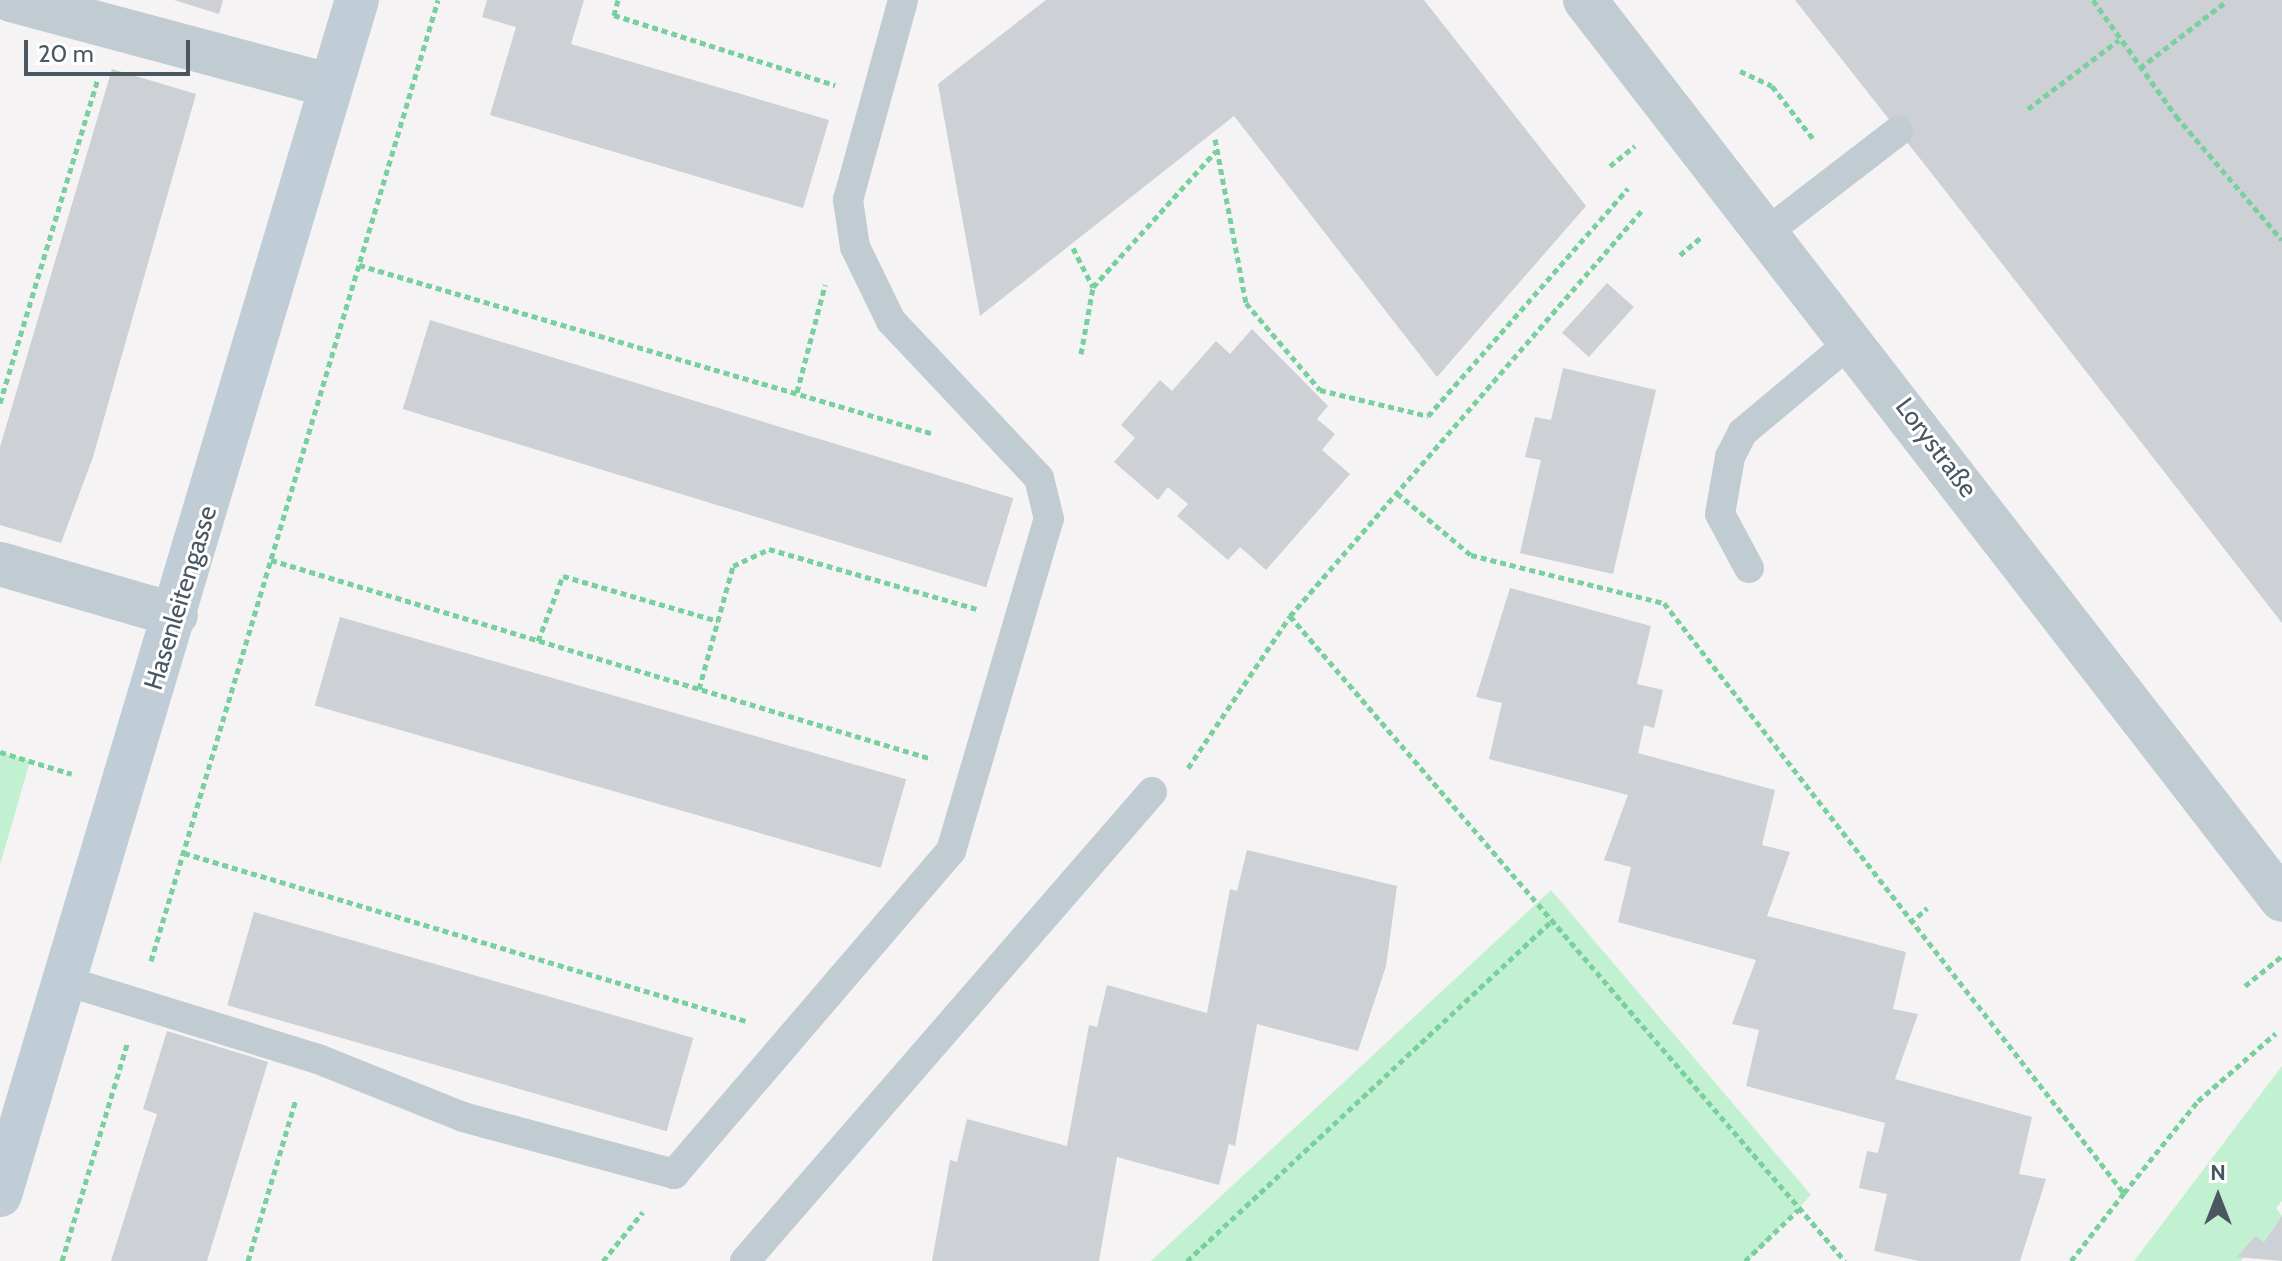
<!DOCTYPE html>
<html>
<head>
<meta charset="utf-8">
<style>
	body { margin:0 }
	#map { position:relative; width:2282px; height:1261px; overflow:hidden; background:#f5f3f3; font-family:Cabin,sans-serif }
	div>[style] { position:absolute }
	.green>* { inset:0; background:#c2f1d1 }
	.building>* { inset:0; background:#cdd0d5; transform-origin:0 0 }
	.path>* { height:5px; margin-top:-2.5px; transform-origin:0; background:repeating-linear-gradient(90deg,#79d09f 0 6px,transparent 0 10px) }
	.lane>* { height:30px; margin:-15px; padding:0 15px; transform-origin:15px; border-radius:15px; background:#c0cbd2 }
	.street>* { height:44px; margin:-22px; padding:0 22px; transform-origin:22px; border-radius:22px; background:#c0cbd2 }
	.secondary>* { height:44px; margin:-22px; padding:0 22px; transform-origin:22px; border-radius:22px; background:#c0ccd6 }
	span { translate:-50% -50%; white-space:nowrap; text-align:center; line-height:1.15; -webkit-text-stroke:6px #fff; paint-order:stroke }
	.street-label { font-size:26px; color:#4a5761 }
	.north { position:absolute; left:2178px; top:1157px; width:80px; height:80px; -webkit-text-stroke:6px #fff; paint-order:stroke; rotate:0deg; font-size:22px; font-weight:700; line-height:32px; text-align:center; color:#4a5761 }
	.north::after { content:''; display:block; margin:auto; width:28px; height:36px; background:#4a5761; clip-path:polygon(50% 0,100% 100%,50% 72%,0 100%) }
	.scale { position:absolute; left:24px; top:40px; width:166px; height:36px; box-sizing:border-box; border:4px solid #4a5761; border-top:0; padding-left:10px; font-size:24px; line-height:28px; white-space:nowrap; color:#4a5761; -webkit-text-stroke:6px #fff; paint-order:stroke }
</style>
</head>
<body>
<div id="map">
	<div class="green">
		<div style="clip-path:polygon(0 752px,30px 761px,0 865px)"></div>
		<div style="clip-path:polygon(1551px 890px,1811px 1195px,1748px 1261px,1151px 1261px)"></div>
		<div style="clip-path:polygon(2282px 1066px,2282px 1201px,2276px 1208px,2282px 1216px,2264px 1242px,2254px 1236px,2241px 1261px,2134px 1261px)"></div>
	</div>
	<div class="building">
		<div style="clip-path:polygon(174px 0,223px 0,219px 14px)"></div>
		<div style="clip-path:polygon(487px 0,584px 0,571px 44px,829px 120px,803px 208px,490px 115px,516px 27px,482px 17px)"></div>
		<div style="clip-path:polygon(1046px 0,1424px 0,1586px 206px,1437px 377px,1234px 116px,980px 316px,938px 84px)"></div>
		<div style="clip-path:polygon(1795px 0,2282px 0,2282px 623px,1936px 179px)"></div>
		<div style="clip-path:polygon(112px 69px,196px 94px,93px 457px,61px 543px,0 525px,0 447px)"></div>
		<div style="left:1607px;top:283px;width:36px;height:67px;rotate:42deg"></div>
		<div style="left:430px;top:320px;width:610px;height:93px;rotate:17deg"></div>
		<div style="clip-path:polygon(1252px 329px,1328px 406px,1317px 419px,1335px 434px,1322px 450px,1350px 474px,1266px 570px,1240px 547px,1228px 560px,1177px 516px,1188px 504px,1168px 487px,1158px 500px,1114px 462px,1135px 438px,1121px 425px,1160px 380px,1172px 391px,1216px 341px,1230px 354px)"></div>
		<div style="clip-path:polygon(1563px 368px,1656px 390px,1613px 574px,1520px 553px,1541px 460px,1525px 457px,1535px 417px,1551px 420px)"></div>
		<div style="clip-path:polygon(1510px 588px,1651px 626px,1637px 684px,1663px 690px,1654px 728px,1644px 725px,1638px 753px,1775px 790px,1762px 845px,1790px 852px,1767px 916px,1906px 952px,1893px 1009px,1918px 1014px,1895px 1079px,2032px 1117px,2019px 1174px,2046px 1179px,2020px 1261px,1919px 1261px,1874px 1251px,1887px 1194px,1859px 1188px,1867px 1151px,1878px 1153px,1885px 1123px,1746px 1086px,1759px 1030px,1732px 1024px,1756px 960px,1618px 922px,1631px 867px,1604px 860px,1628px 795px,1489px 759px,1502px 703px,1476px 697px)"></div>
		<div style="left:340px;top:617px;width:589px;height:92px;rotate:16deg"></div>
		<div style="clip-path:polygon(1247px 850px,1397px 886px,1386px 966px,1358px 1051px,1257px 1024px,1235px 1146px,1229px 1144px,1219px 1185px,1117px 1157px,1099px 1261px,932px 1261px,950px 1160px,957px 1162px,967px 1119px,1067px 1146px,1089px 1025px,1097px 1027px,1107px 985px,1207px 1013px,1230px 889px,1237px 891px)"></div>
		<div style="left:254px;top:912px;width:457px;height:97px;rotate:16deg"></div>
		<div style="clip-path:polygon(167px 1031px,268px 1062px,207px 1261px,111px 1261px,157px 1114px,143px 1109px)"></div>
		<div style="clip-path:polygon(2282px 1216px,2282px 1261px,2237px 1257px,2255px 1236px,2264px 1242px)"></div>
	</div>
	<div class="path">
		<div style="left:618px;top:0;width:16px;rotate:105deg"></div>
		<div style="left:614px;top:15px;width:232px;rotate:17.6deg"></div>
		<div style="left:2093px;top:0;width:143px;rotate:54.4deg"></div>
		<div style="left:2176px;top:116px;width:163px;rotate:49.5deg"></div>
		<div style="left:2140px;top:68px;width:106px;rotate:-37.7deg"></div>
		<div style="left:1740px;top:71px;width:35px;rotate:25deg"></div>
		<div style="left:1772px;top:86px;width:68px;rotate:52.1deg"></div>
		<div style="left:2028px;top:109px;width:114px;rotate:-37.2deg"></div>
		<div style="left:1215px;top:139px;width:167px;rotate:79.3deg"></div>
		<div style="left:1246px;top:303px;width:114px;rotate:49.6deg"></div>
		<div style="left:1320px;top:390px;width:111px;rotate:13.5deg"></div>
		<div style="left:1428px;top:416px;width:303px;rotate:-48.7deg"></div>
		<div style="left:1610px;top:166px;width:32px;rotate:-39deg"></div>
		<div style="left:1073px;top:248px;width:44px;rotate:62.9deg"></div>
		<div style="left:1680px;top:255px;width:30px;rotate:-40deg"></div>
		<div style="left:359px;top:265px;width:599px;rotate:16.38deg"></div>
		<div style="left:1081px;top:354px;width:68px;rotate:-79.8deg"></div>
		<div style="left:1093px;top:287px;width:183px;rotate:-47.9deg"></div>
		<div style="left:797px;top:392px;width:111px;rotate:-75.3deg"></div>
		<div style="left:0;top:403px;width:339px;rotate:-73.2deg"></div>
		<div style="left:1397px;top:493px;width:97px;rotate:40deg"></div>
		<div style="left:1471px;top:555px;width:199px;rotate:14deg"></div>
		<div style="left:1664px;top:603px;width:748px;rotate:52.06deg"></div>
		<div style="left:2124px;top:1193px;width:86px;rotate:127.9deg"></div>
		<div style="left:271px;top:560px;width:690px;rotate:16.75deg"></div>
		<div style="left:1290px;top:616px;width:851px;rotate:49.29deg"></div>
		<div style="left:538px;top:641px;width:70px;rotate:-69deg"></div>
		<div style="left:563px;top:576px;width:161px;rotate:16.2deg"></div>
		<div style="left:699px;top:689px;width:128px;rotate:-74.5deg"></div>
		<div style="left:733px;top:566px;width:40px;rotate:-25deg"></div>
		<div style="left:769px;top:549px;width:216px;rotate:16.1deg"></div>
		<div style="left:0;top:752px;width:75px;rotate:17deg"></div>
		<div style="left:1188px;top:768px;width:183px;rotate:-56.1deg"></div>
		<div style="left:1290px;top:616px;width:540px;rotate:-49.05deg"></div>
		<div style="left:184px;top:853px;width:587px;rotate:16.64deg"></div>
		<div style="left:1910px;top:923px;width:23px;rotate:-41deg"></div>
		<div style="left:151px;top:961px;width:1003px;rotate:-73.37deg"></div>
		<div style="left:2245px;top:986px;width:48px;rotate:-39deg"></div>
		<div style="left:2124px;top:1193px;width:118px;rotate:-51.2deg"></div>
		<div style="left:2198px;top:1101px;width:103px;rotate:-41.1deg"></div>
		<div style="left:62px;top:1261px;width:227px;rotate:-73.3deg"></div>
		<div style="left:248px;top:1261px;width:169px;rotate:-73.5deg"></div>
		<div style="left:603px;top:1261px;width:63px;rotate:-50.8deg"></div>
		<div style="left:1187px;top:1261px;width:498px;rotate:-43deg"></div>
		<div style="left:1745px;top:1261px;width:74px;rotate:-43.9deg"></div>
	</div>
	<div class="lane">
		<div style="left:1767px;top:232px;width:165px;rotate:-37.6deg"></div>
		<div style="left:1749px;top:568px;width:61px;rotate:-118.2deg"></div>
		<div style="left:1720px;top:514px;width:58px;rotate:-80deg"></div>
		<div style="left:1730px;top:457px;width:28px;rotate:-63deg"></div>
		<div style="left:1743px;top:432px;width:143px;rotate:-39.9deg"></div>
		<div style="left:66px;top:981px;width:264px;rotate:17.2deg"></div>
		<div style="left:318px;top:1059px;width:156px;rotate:21.8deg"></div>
		<div style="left:463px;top:1117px;width:219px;rotate:15.1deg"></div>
		<div style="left:674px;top:1174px;width:426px;rotate:-49.4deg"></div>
		<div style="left:951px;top:851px;width:346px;rotate:-73.6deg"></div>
		<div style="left:1049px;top:519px;width:42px;rotate:-103.7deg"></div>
		<div style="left:1039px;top:478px;width:216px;rotate:-133.3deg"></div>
		<div style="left:891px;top:321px;width:82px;rotate:-115.9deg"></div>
		<div style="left:855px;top:247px;width:48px;rotate:-98.5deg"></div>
		<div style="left:848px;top:200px;width:207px;rotate:-74.6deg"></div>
		<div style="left:745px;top:1261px;width:621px;rotate:-49.05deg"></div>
	</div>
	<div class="street">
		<div style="left:11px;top:0;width:331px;rotate:15deg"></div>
		<div style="left:1585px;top:0;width:1138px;rotate:52.24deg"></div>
		<div style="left:0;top:564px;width:183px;rotate:16.2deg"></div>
	</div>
	<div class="secondary">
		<div style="left:0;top:1195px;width:1247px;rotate:-73.37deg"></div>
	</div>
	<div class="street-label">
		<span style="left:1936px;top:448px;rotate:53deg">Lorystraße</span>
		<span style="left:181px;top:598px;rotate:-73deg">Hasenleitengasse</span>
	</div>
	<div class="north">N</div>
	<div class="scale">20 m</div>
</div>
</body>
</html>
